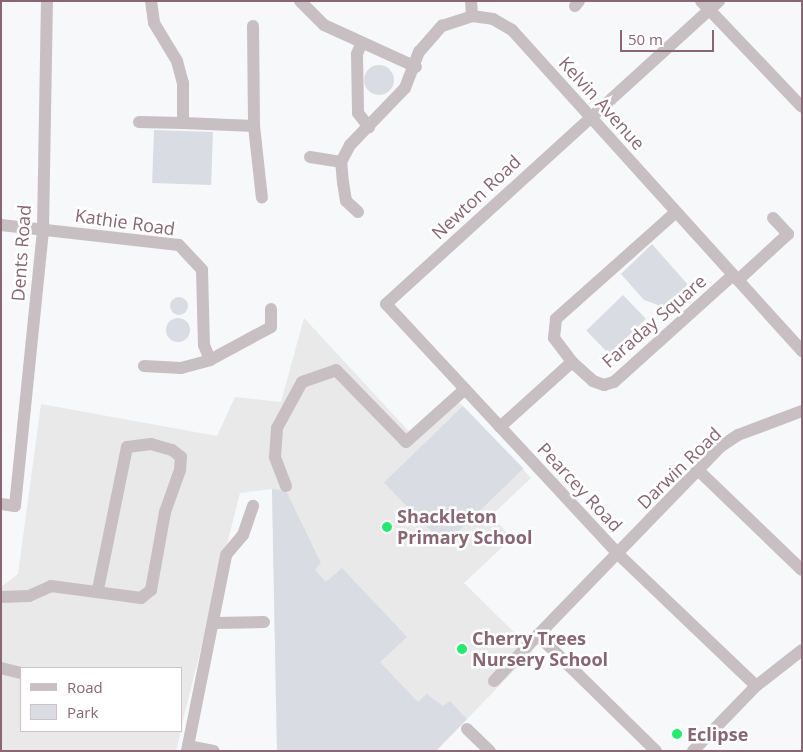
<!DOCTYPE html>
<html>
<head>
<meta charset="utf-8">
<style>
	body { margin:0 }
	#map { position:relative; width:803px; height:752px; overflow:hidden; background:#f6f8f9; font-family:"Open Sans",sans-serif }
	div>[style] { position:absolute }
	.built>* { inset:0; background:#e9e9ea }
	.green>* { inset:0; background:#dadce3; transform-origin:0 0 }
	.round { border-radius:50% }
	.minor>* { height:12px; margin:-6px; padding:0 6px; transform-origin:6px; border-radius:6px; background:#c8bfc2 }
	.dots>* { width:14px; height:14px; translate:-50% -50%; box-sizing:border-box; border:2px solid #fff; border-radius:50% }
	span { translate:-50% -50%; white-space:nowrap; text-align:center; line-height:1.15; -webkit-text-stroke:5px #fff; paint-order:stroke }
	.street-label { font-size:18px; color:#886674 }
	.poi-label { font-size:18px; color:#886674; font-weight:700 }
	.left { translate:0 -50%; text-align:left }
	.frame { position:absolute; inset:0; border:2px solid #886674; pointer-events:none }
	.legend { position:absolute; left:20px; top:667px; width:162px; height:65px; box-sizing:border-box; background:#fff; border:1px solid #cfc2c7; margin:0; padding:6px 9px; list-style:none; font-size:15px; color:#886674 }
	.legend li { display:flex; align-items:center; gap:10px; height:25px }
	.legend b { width:25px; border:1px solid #cfc2c7 }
	.scale { position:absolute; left:620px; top:30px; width:94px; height:22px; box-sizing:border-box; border:2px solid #886674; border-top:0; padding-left:6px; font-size:15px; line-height:18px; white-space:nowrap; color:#886674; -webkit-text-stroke:4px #fff; paint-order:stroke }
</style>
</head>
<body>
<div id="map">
	<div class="built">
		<div style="clip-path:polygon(304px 318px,415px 438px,457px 400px,531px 478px,491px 516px,512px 538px,464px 583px,533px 651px,436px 751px,277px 751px,272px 489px,240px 493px,181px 728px,181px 668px,21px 668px,21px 731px,181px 731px,176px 751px,1px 751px,1px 587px,18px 574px,41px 404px,217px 436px,235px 397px,281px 402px)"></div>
	</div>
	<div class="green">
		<div class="round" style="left:364px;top:65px;width:30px;height:30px"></div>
		<div style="left:154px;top:130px;width:59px;height:53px;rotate:2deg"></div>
		<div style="clip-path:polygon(652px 244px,696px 294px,678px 312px,644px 300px,621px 274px)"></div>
		<div style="left:623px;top:295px;width:33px;height:51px;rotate:46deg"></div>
		<div class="round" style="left:170px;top:297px;width:18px;height:18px"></div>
		<div class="round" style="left:166px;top:318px;width:24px;height:24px"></div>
		<div style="left:463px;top:406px;width:87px;height:110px;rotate:46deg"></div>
		<div style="clip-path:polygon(272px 489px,286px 491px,321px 563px,315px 570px,326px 582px,342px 568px,407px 637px,380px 662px,418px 702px,427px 694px,443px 706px,450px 701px,467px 719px,436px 751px,277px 751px)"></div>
	</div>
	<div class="minor">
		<div style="left:151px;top:1px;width:22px;rotate:82deg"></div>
		<div style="left:154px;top:23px;width:44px;rotate:58.8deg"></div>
		<div style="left:177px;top:61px;width:23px;rotate:75deg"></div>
		<div style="left:183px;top:83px;width:40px;rotate:90deg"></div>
		<div style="left:183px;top:123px;width:71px;rotate:2.4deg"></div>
		<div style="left:300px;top:1px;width:34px;rotate:45deg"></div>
		<div style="left:324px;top:25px;width:101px;rotate:24.5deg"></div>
		<div style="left:471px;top:1px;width:15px;rotate:86deg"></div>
		<div style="left:701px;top:1px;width:146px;rotate:46.4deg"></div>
		<div style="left:719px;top:1px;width:450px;rotate:137.7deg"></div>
		<div style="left:386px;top:304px;width:341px;rotate:47.1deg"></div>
		<div style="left:618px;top:554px;width:191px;rotate:43.7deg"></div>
		<div style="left:575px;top:6px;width:6px;rotate:-51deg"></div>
		<div style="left:253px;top:26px;width:100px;rotate:89.4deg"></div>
		<div style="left:254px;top:126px;width:72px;rotate:83.7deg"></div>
		<div style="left:361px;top:44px;width:11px;rotate:112deg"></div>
		<div style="left:357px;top:54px;width:59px;rotate:89deg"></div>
		<div style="left:358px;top:113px;width:18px;rotate:52deg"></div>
		<div style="left:139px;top:122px;width:44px;rotate:1.3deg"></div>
		<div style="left:310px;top:157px;width:31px;rotate:9deg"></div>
		<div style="left:358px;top:212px;width:16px;rotate:-137deg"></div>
		<div style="left:346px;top:201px;width:18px;rotate:-99deg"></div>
		<div style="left:343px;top:183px;width:21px;rotate:-95deg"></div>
		<div style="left:341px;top:162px;width:19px;rotate:-62deg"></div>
		<div style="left:350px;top:145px;width:79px;rotate:-46deg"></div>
		<div style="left:405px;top:88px;width:39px;rotate:-69deg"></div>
		<div style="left:419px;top:52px;width:35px;rotate:-49deg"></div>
		<div style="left:442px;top:26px;width:32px;rotate:-18deg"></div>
		<div style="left:472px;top:16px;width:21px;rotate:8deg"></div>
		<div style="left:493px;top:19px;width:22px;rotate:30deg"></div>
		<div style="left:512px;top:30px;width:433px;rotate:47.9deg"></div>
		<div style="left:676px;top:212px;width:161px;rotate:138.3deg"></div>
		<div style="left:556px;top:319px;width:19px;rotate:96deg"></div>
		<div style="left:554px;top:338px;width:30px;rotate:53deg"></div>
		<div style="left:572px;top:362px;width:28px;rotate:42deg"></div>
		<div style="left:593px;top:381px;width:12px;rotate:20deg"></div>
		<div style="left:604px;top:385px;width:10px;rotate:-17deg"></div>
		<div style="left:614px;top:382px;width:160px;rotate:-42deg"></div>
		<div style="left:1px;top:225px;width:179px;rotate:6.4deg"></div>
		<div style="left:179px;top:245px;width:34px;rotate:47deg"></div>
		<div style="left:202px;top:270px;width:75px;rotate:88.5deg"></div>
		<div style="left:204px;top:345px;width:16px;rotate:68deg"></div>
		<div style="left:738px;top:280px;width:68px;rotate:-42.6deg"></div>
		<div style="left:788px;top:234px;width:22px;rotate:-133deg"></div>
		<div style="left:144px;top:366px;width:37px;rotate:3deg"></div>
		<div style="left:181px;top:368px;width:30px;rotate:-15deg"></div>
		<div style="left:210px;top:360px;width:69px;rotate:-28.4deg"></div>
		<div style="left:271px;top:327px;width:18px;rotate:-90deg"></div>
		<div style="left:500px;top:427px;width:97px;rotate:-42.1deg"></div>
		<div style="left:698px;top:470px;width:144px;rotate:43.9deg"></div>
		<div style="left:286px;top:486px;width:31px;rotate:-111deg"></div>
		<div style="left:275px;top:457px;width:29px;rotate:-86deg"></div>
		<div style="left:277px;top:428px;width:52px;rotate:-61.5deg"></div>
		<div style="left:302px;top:382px;width:36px;rotate:-19deg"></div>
		<div style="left:336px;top:370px;width:100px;rotate:45.8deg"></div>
		<div style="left:406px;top:442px;width:79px;rotate:-41.9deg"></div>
		<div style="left:1px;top:504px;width:14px;rotate:8deg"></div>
		<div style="left:15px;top:506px;width:278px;rotate:-84.2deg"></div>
		<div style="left:43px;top:229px;width:228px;rotate:-89deg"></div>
		<div style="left:1px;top:597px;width:28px;rotate:-2deg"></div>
		<div style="left:29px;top:596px;width:24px;rotate:-24deg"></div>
		<div style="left:51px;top:586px;width:91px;rotate:7.6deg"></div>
		<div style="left:141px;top:598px;width:13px;rotate:-39deg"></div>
		<div style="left:151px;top:590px;width:79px;rotate:-79.8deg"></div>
		<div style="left:165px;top:512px;width:45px;rotate:-70.3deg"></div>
		<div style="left:180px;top:470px;width:13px;rotate:-86deg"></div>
		<div style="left:181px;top:457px;width:11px;rotate:-142deg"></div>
		<div style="left:172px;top:450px;width:22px;rotate:-164deg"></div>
		<div style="left:151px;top:444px;width:24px;rotate:173deg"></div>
		<div style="left:127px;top:447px;width:146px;rotate:101.5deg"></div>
		<div style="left:215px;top:623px;width:49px;rotate:-1.2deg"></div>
		<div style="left:1px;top:668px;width:21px;rotate:14deg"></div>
		<div style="left:494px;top:681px;width:64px;rotate:-46.3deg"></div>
		<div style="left:467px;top:729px;width:32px;rotate:44deg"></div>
		<div style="left:188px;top:746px;width:26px;rotate:11deg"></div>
		<div style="left:187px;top:751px;width:200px;rotate:-78.7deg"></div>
		<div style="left:226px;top:555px;width:26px;rotate:-50deg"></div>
		<div style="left:243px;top:535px;width:31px;rotate:-71deg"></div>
		<div style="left:656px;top:751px;width:165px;rotate:-135.5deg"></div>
		<div style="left:538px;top:635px;width:262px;rotate:-45.9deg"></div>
		<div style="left:720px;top:447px;width:22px;rotate:-34deg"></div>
		<div style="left:738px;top:435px;width:68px;rotate:-20.6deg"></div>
		<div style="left:693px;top:751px;width:91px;rotate:-45.9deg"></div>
		<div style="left:756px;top:686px;width:58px;rotate:-38deg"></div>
	</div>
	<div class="dots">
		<div style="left:387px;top:527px;background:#25ea70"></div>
		<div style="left:462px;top:649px;background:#25ea70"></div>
		<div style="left:677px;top:734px;background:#25ea70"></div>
	</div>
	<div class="street-label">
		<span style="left:602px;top:103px;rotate:48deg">Kelvin Avenue</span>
		<span style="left:476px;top:197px;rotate:-43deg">Newton Road</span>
		<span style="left:125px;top:222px;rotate:8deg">Kathie Road</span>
		<span style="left:21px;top:253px;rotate:-86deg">Dents Road</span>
		<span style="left:654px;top:321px;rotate:-41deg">Faraday Square</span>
		<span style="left:679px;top:468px;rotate:-44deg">Darwin Road</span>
		<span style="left:580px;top:487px;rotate:47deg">Pearcey Road</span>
	</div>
	<div class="poi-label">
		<span class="left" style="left:397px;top:527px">Shackleton<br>Primary School</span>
		<span class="left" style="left:472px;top:649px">Cherry Trees<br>Nursery School</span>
		<span class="left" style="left:687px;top:734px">Eclipse</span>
	</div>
	<div class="frame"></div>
	<ul class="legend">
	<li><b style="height:6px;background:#c8bfc2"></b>Road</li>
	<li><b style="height:14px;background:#dadce3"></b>Park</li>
	</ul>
	<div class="scale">50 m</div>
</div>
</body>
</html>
